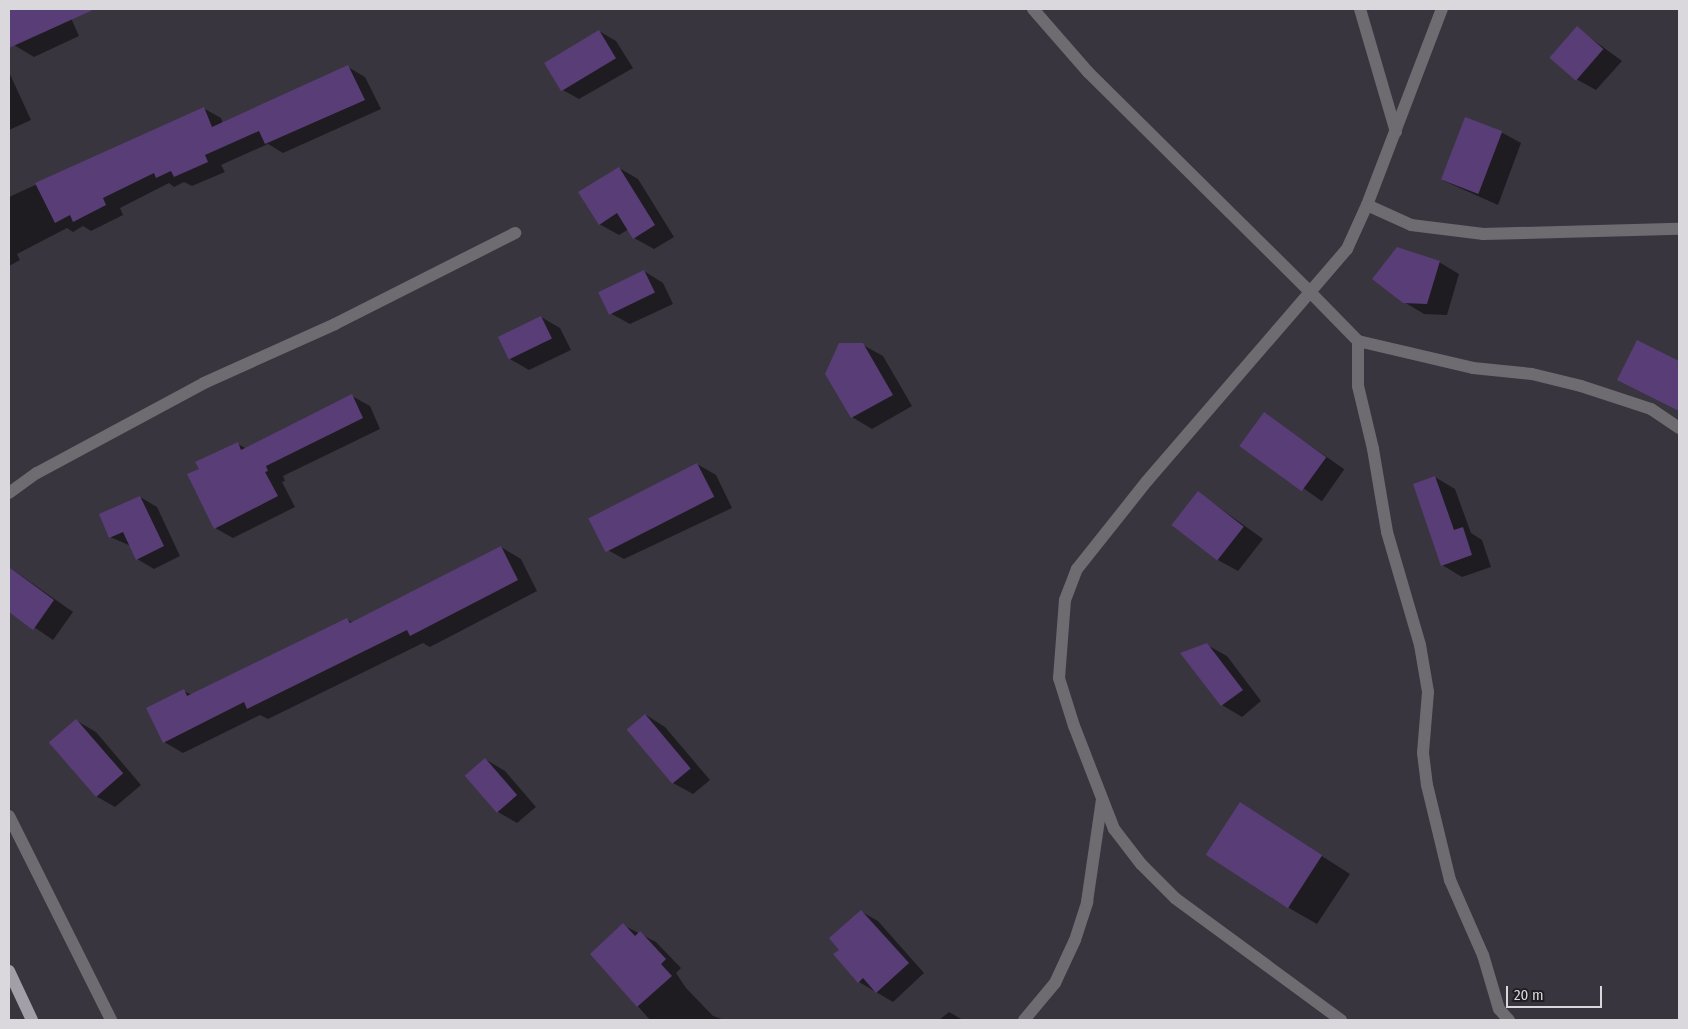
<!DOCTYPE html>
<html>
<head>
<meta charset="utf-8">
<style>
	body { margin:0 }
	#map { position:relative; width:1688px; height:1029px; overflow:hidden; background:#39353f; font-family:"Fira Sans Condensed",sans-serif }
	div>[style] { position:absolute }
	.shadow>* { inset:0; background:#0007; transform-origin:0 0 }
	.building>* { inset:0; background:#583d76; transform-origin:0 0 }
	.minor>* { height:12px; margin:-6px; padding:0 6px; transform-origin:6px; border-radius:6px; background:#6e6c71 }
	.major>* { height:12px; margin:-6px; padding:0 6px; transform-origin:6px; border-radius:6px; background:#a39fa9 }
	span { translate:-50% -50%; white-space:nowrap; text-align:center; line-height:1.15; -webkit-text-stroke:5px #201e22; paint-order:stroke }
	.frame { position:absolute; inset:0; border:10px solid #dad8dd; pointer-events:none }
	.scale { position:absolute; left:1506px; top:986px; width:96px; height:22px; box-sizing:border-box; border:2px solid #dad8dd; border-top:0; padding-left:6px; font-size:15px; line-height:18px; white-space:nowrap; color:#dad8dd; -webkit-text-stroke:4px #201e22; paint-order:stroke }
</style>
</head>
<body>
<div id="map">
	<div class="shadow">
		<div style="clip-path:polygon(9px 9px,67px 9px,79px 36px,34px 57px,14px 45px,9px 33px)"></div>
		<div style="clip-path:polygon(1577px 28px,1622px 61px,1596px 90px,1576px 79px)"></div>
		<div style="clip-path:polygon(599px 31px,616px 41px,633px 68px,579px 99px,561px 89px)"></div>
		<div style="clip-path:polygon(348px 67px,365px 77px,381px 109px,283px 153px,268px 144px,221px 165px,225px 172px,192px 186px,184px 182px,174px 187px,169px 183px,120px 208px,123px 215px,91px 231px,83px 226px,73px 232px,67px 228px,17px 254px,20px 260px,9px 266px,9px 197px,203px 108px,221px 118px,223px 124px)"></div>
		<div style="clip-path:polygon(9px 72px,31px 120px,9px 130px)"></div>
		<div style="clip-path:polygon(1501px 132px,1521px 143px,1498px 205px,1442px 180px)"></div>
		<div style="clip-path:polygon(619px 168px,638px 179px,674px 237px,654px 249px,634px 238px,629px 229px,619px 235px,599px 224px)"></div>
		<div style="clip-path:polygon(1439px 262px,1459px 274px,1447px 315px,1424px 314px,1404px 302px)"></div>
		<div style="clip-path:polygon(644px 271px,663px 283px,673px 304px,630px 324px,610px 313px)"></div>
		<div style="clip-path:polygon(541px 317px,560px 328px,571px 350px,529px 370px,510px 359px)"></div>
		<div style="clip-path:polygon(863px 345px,883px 356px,912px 406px,872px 429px,852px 417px)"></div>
		<div style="clip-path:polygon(352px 396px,370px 406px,380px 429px,283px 476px,285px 481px,282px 482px,295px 507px,233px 538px,215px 528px,200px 469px,238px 444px,247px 449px)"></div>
		<div style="left:1264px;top:413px;width:98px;height:39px;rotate:35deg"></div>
		<div style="clip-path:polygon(697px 464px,716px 475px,732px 508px,624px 559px,604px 548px)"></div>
		<div style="clip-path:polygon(1435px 477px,1455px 489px,1471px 533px,1482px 540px,1491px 567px,1462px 577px,1442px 565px)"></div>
		<div style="clip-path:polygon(1199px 493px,1263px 539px,1238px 571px,1218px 560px)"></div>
		<div style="clip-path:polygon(140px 497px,157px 507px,180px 556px,154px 569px,137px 559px,131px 546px,110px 537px)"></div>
		<div style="clip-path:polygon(501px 547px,521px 559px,537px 591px,430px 647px,423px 643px,268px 719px,260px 715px,183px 753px,164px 742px,184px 691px,192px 695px,347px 619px,353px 623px)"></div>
		<div style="clip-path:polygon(9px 567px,73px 612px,53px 640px,9px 610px)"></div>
		<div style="clip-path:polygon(1207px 645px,1227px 656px,1261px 701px,1242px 717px,1222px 705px,1182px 654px)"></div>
		<div style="clip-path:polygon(646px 715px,665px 727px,710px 780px,693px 794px,673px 783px,628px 730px)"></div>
		<div style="clip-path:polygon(77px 721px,96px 732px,141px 785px,115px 807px,96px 796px)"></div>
		<div style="clip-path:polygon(485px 759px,505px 771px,536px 807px,517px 823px,498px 812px)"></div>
		<div style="clip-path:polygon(1240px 804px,1350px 874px,1317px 924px,1289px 908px)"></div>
		<div style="clip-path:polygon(862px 912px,878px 921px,924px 973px,893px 1002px,859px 982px,841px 950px)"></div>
		<div style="clip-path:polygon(623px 925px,656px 942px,681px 968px,676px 973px,686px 988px,713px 1016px,725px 1020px,650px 1020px,592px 954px)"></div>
		<div style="clip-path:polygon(949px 1012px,963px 1020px,939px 1020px)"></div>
	</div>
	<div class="building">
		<div style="clip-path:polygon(9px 9px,95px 9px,9px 48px)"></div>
		<div style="left:1577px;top:26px;width:35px;height:42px;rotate:41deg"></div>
		<div style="left:599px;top:30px;width:33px;height:64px;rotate:59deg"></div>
		<div style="clip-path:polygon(348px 65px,365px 100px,265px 144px,259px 131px,205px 155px,208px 162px,174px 177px,171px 171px,156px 178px,154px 173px,103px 198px,106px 205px,73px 222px,70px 215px,55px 223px,35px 183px,204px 107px,212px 127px)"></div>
		<div style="left:1465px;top:117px;width:40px;height:67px;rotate:21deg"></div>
		<div style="clip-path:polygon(619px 167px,655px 225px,633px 239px,617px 213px,599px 225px,578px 192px)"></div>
		<div style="clip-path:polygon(1397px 247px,1440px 261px,1427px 304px,1403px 303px,1372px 279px)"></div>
		<div style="left:644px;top:270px;width:25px;height:51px;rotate:64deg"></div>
		<div style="left:541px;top:316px;width:25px;height:48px;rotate:64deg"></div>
		<div style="clip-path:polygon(1637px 340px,1679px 361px,1679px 411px,1617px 380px)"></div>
		<div style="clip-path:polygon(839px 343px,863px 343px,893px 395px,851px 418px,825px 374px)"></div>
		<div style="clip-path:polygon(352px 394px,363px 418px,266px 466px,268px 471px,265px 472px,278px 496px,214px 529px,187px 474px,199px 469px,195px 462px,238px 442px,241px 450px)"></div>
		<div style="left:1264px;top:412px;width:77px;height:42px;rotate:36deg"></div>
		<div style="left:697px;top:463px;width:38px;height:122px;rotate:63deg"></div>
		<div style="clip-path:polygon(1435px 476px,1454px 530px,1463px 527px,1472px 555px,1441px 566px,1413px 484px)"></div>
		<div style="left:1198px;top:491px;width:58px;height:43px;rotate:38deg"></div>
		<div style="clip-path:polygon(140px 496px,164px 546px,136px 560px,123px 532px,109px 538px,99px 514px)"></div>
		<div style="clip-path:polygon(501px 546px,518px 580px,410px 636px,407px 630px,247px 709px,244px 702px,163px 743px,146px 708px,184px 689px,187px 696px,347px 618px,350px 623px)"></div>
		<div style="clip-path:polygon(9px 567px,54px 600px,33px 630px,9px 612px)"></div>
		<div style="clip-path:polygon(1207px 643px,1243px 690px,1221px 706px,1180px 653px)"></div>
		<div style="left:645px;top:714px;width:71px;height:24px;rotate:50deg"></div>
		<div style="left:76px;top:719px;width:72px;height:36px;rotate:49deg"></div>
		<div style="left:485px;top:758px;width:49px;height:27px;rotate:49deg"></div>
		<div style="left:1240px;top:802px;width:98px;height:63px;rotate:33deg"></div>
		<div style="clip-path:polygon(861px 910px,909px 963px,876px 993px,863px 978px,858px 983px,833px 954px,839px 950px,829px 938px)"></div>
		<div style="clip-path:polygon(623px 923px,635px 936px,640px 931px,666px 959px,661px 964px,672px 976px,637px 1007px,590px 954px)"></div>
	</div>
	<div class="minor">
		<div style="left:1033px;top:9px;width:84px;rotate:48.9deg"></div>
		<div style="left:1088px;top:72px;width:313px;rotate:44.7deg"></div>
		<div style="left:1310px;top:292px;width:57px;rotate:-49.3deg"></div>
		<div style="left:1347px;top:249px;width:48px;rotate:-65.6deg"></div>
		<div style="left:1367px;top:205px;width:210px;rotate:-69.1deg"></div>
		<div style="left:1360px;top:9px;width:128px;rotate:73.7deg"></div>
		<div style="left:1367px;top:205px;width:48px;rotate:24.4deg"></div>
		<div style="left:1411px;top:225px;width:73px;rotate:7.1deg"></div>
		<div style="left:1483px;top:234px;width:196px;rotate:-1.5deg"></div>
		<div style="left:1358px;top:341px;width:45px;rotate:90deg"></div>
		<div style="left:1358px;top:386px;width:65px;rotate:76.6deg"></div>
		<div style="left:1373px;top:449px;width:84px;rotate:80.4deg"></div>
		<div style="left:1387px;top:532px;width:118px;rotate:73.7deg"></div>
		<div style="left:1420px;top:645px;width:48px;rotate:80.3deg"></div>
		<div style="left:1428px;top:692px;width:61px;rotate:94.7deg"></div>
		<div style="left:1423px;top:753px;width:32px;rotate:83deg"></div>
		<div style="left:1427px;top:785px;width:98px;rotate:76.4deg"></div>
		<div style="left:1450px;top:880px;width:82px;rotate:66.3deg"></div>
		<div style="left:1483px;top:955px;width:56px;rotate:73.5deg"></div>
		<div style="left:1499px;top:1009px;width:15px;rotate:48deg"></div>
		<div style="left:9px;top:493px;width:34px;rotate:-36deg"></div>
		<div style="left:37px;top:473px;width:190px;rotate:-28.3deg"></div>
		<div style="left:204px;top:383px;width:144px;rotate:-24.2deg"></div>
		<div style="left:335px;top:324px;width:202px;rotate:-26.8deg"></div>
		<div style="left:9px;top:816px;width:228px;rotate:63.4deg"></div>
		<div style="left:1024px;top:1020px;width:48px;rotate:-50deg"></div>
		<div style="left:1055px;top:983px;width:47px;rotate:-65.1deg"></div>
		<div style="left:1075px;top:940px;width:40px;rotate:-72deg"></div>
		<div style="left:1087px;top:902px;width:104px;rotate:-81.7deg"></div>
		<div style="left:1341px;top:1020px;width:206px;rotate:-143.7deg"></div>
		<div style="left:1175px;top:898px;width:48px;rotate:-135deg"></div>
		<div style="left:1141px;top:864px;width:44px;rotate:-127.6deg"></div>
		<div style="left:1114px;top:829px;width:110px;rotate:-111.2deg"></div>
		<div style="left:1074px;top:726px;width:50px;rotate:-107.4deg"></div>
		<div style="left:1059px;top:678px;width:78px;rotate:-85.6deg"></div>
		<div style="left:1065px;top:600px;width:33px;rotate:-69deg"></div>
		<div style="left:1077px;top:569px;width:112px;rotate:-51.5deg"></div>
		<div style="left:1147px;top:481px;width:250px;rotate:-49.2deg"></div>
		<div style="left:1310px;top:292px;width:69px;rotate:45.6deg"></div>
		<div style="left:1358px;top:341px;width:118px;rotate:13.2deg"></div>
		<div style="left:1473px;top:368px;width:59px;rotate:5.8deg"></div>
		<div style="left:1532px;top:374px;width:50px;rotate:13.8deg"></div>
		<div style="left:1581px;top:386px;width:74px;rotate:18.2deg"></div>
		<div style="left:1651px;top:409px;width:34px;rotate:34deg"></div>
	</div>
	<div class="major">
		<div style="left:9px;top:971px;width:54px;rotate:64.9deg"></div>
	</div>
	<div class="frame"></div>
	<div class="scale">20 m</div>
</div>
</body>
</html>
